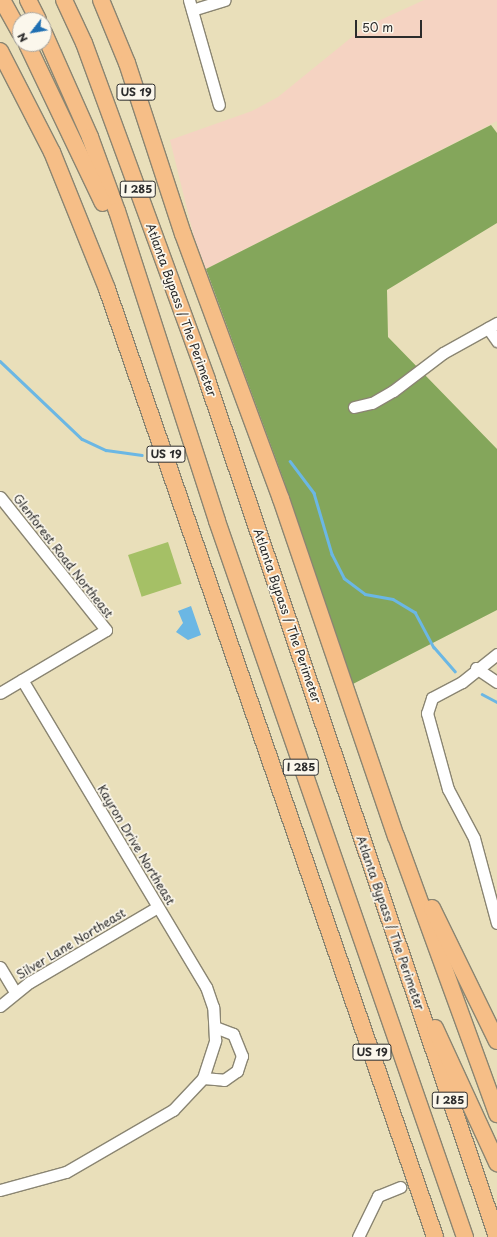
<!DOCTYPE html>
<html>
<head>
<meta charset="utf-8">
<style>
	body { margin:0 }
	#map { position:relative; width:497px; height:1237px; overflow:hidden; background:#e9dfba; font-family:"Playpen Sans",sans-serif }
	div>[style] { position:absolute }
	.built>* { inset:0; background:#f5d3c2 }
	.green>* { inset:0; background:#a5c066; transform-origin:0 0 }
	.forest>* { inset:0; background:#84a65b }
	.water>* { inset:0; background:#6bb7e4 }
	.stream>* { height:2.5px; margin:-1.25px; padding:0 1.25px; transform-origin:1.25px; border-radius:1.25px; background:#6bb7e4 }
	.roads { filter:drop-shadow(1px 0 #8a8572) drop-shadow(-1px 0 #8a8572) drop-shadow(0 1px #8a8572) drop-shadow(0 -1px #8a8572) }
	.minor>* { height:11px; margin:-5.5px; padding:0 5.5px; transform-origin:5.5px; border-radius:5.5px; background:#fff }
	.highway>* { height:16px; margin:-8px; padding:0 8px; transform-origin:8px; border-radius:8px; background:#f6be87 }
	span { translate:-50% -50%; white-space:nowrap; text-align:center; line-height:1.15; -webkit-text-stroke:3.5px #fbf7ec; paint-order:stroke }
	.shield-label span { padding:1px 3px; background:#fbf7ec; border:1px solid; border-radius:3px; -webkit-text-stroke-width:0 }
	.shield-label { font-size:11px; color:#2b2b2b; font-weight:700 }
	.street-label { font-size:12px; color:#2b2b2b }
	.north { position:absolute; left:12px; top:12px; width:40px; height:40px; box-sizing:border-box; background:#fbf7ec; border:1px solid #a8a59f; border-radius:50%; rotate:239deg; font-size:11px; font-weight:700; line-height:16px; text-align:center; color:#2b2b2b }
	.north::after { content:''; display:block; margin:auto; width:14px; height:18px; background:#1f6fb2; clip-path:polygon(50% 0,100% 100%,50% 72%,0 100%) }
	.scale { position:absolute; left:355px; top:20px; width:67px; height:18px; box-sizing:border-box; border:2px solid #2b2b2b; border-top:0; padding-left:5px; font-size:12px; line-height:14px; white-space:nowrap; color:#2b2b2b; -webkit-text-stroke:3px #fbf7ec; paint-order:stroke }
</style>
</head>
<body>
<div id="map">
	<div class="built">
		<div style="clip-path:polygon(424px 0,497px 0,497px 121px,206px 269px,194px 237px,170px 140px,252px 111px,278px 97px,363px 28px)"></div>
	</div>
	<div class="green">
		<div style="left:168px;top:542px;width:44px;height:42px;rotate:72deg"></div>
	</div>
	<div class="forest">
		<div style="clip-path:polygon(491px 125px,497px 133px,497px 223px,387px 290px,388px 337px,497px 449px,497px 610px,349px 686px,284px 481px,206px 269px)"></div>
	</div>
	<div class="water">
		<div style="clip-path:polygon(191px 606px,201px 635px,188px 640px,176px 632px,183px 623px,178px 611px)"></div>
	</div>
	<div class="stream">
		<div style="left:0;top:361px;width:113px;rotate:43.6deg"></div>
		<div style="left:82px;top:439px;width:26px;rotate:25deg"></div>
		<div style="left:106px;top:450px;width:36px;rotate:8deg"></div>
		<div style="left:290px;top:461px;width:40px;rotate:53deg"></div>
		<div style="left:314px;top:493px;width:64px;rotate:73.6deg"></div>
		<div style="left:332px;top:554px;width:27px;rotate:63deg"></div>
		<div style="left:344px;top:578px;width:26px;rotate:37deg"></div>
		<div style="left:365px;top:594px;width:28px;rotate:10deg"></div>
		<div style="left:393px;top:599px;width:26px;rotate:31deg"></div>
		<div style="left:415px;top:612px;width:40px;rotate:62deg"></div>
		<div style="left:434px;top:647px;width:32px;rotate:49deg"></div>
		<div style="left:482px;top:694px;width:17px;rotate:28deg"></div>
	</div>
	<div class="roads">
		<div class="minor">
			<div style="left:189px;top:0;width:109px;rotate:74.1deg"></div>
			<div style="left:192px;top:10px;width:34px;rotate:-17deg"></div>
			<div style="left:488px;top:328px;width:16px;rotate:55deg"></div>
			<div style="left:354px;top:407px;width:18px;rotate:-13deg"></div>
			<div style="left:372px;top:403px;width:24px;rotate:-30deg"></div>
			<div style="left:393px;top:391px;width:63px;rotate:-37.2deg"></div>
			<div style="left:443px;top:353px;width:62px;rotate:-29.1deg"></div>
			<div style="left:0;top:497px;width:170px;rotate:51.4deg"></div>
			<div style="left:106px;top:630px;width:123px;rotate:149.3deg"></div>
			<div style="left:497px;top:654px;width:45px;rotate:141.3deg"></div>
			<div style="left:462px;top:682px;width:34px;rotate:152deg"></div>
			<div style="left:432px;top:698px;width:16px;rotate:108deg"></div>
			<div style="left:427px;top:713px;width:79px;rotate:74.6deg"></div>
			<div style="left:448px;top:789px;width:55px;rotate:62deg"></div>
			<div style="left:474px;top:838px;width:88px;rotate:74.9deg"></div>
			<div style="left:476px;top:668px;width:25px;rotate:34deg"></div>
			<div style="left:0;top:967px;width:29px;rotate:59deg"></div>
			<div style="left:0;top:1006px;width:38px;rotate:-39deg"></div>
			<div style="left:30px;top:982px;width:148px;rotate:-30.4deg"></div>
			<div style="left:203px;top:1078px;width:21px;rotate:5deg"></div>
			<div style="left:224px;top:1080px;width:16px;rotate:-35deg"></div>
			<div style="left:237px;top:1071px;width:16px;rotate:-72deg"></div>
			<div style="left:242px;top:1056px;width:24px;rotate:-112deg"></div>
			<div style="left:233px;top:1034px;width:19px;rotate:-159deg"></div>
			<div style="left:0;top:1190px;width:68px;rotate:-15.3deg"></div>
			<div style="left:66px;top:1172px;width:124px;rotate:-30.1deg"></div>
			<div style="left:173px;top:1110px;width:44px;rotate:-46.8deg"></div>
			<div style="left:203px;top:1078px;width:40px;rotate:-72deg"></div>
			<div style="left:215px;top:1040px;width:33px;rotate:-93deg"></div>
			<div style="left:213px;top:1007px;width:21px;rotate:-109deg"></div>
			<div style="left:206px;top:987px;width:358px;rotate:-120.9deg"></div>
			<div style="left:358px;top:1237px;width:46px;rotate:-64deg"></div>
			<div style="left:378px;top:1196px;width:24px;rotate:-22deg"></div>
		</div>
		<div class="highway">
			<div style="left:2px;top:0;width:37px;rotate:61deg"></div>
			<div style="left:28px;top:0;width:22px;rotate:63deg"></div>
			<div style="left:64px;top:0;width:47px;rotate:65.1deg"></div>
			<div style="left:84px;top:43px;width:359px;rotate:69.9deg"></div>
			<div style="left:207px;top:380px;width:905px;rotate:71.3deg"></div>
			<div style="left:101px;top:0;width:68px;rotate:67.6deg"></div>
			<div style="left:127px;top:63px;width:180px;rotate:71.9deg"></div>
			<div style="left:183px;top:234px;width:283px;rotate:69.7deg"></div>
			<div style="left:281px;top:499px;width:356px;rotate:71.2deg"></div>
			<div style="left:396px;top:836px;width:296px;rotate:70deg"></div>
			<div style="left:44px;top:33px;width:114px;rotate:66.1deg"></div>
			<div style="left:90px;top:137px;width:79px;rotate:70deg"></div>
			<div style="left:117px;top:211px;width:326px;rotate:72.1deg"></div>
			<div style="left:217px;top:521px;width:758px;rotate:70.9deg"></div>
			<div style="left:27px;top:44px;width:176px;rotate:64.5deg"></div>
			<div style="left:0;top:51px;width:114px;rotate:62.8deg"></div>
			<div style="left:52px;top:152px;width:148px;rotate:68.1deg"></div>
			<div style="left:107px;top:289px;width:1003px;rotate:70.91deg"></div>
			<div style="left:432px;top:908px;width:148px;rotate:64deg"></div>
			<div style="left:435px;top:1028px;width:149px;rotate:65.3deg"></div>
		</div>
	</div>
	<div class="shield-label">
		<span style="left:136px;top:92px">US 19</span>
		<span style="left:138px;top:189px">I 285</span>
		<span style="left:166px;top:454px">US 19</span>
		<span style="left:301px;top:767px">I 285</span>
		<span style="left:372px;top:1052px">US 19</span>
		<span style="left:450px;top:1100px">I 285</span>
	</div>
	<div class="street-label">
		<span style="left:181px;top:310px;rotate:70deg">Atlanta Bypass / The Perimeter</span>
		<span style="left:63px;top:556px;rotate:52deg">Glenforest Road Northeast</span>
		<span style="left:287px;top:616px;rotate:71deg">Atlanta Bypass / The Perimeter</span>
		<span style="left:136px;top:845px;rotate:59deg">Kayron Drive Northeast</span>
		<span style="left:390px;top:923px;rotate:71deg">Atlanta Bypass / The Perimeter</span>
		<span style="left:71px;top:944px;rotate:-31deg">Silver Lane Northeast</span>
	</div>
	<div class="north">N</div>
	<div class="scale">50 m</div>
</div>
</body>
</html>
